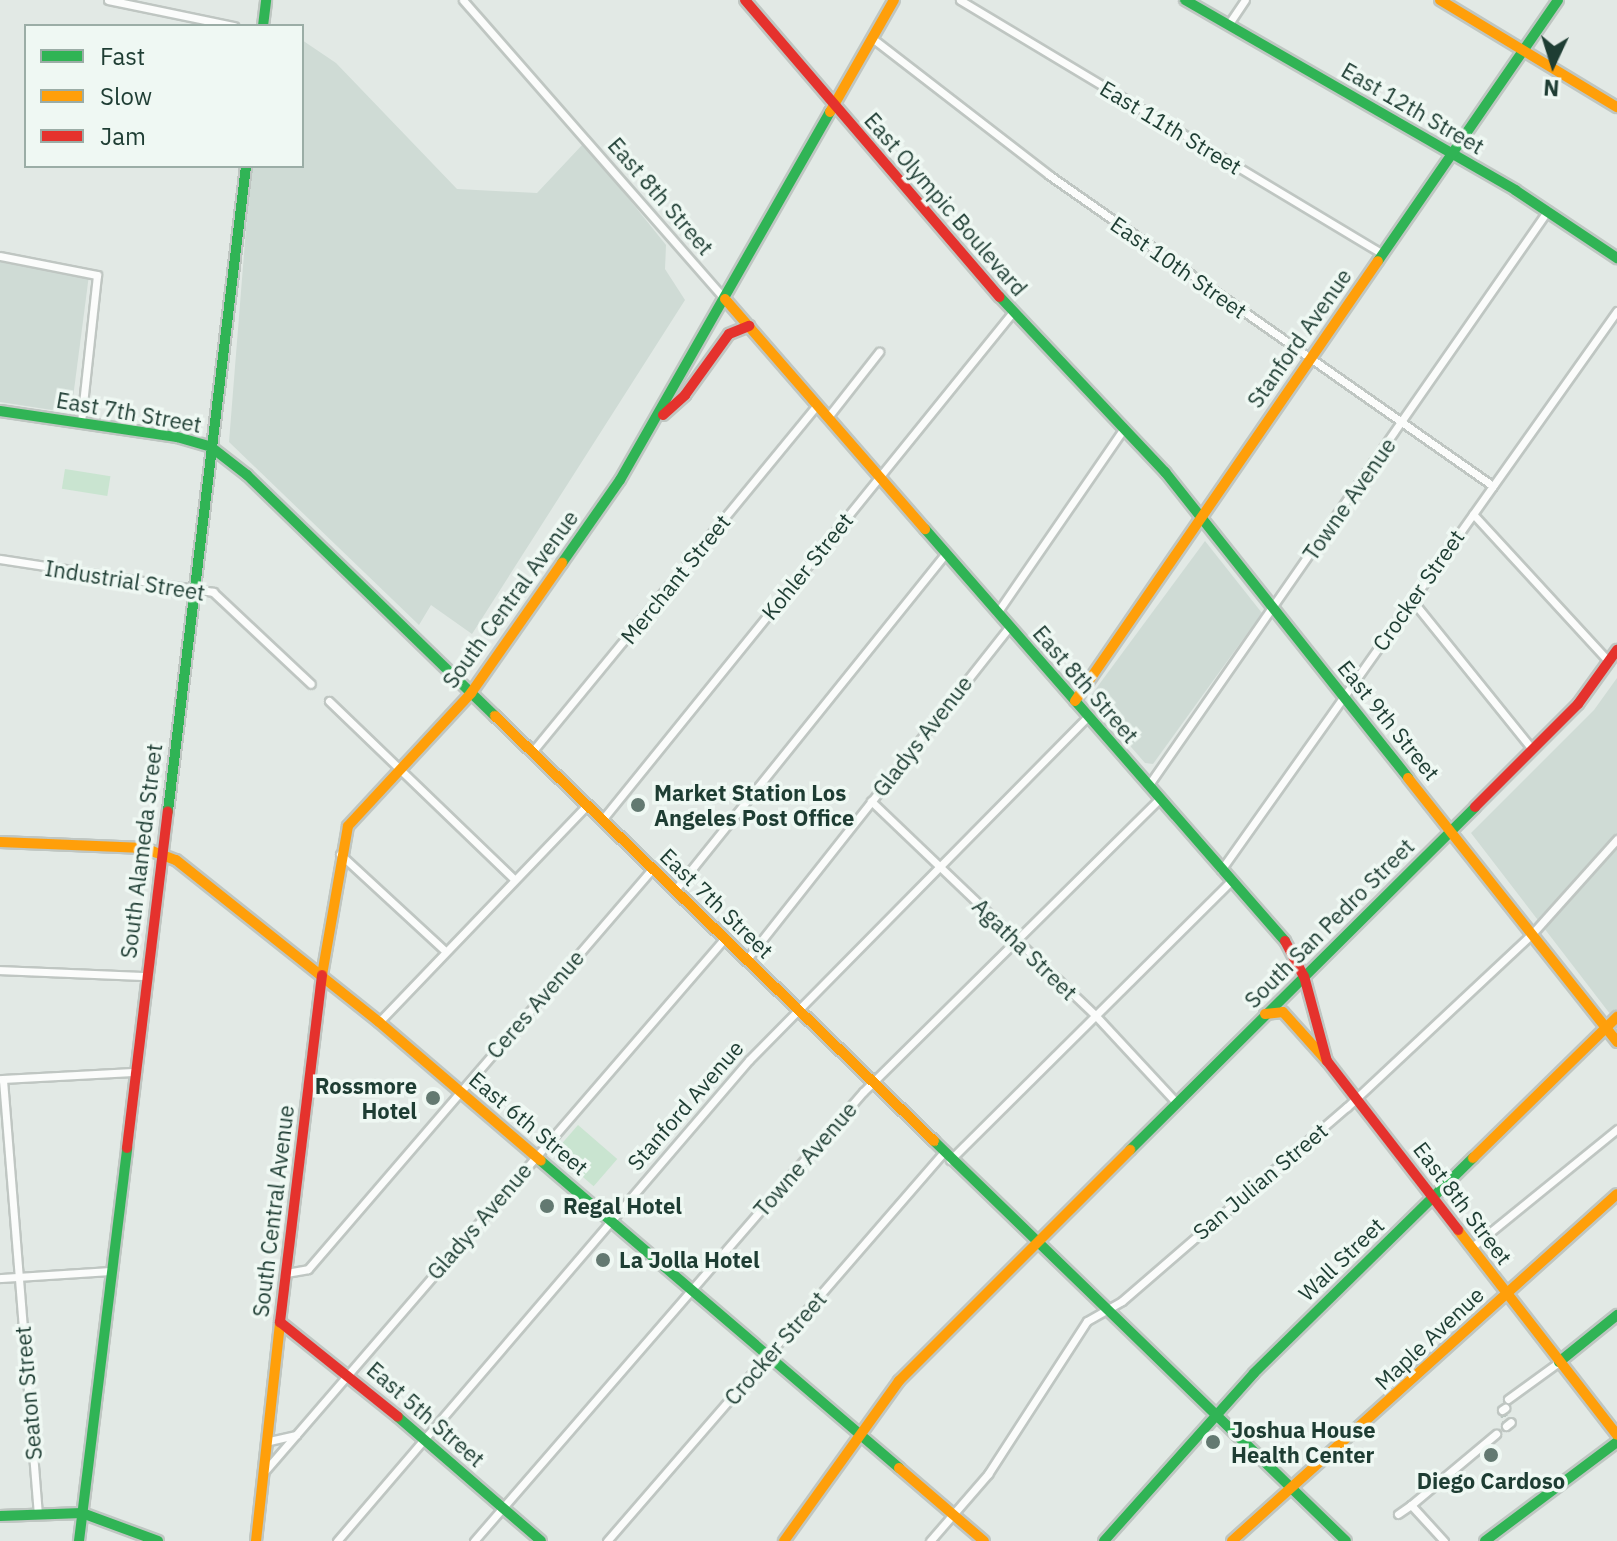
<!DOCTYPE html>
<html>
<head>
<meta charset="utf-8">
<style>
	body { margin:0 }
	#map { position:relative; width:1617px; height:1541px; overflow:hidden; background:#e2e9e5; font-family:"IBM Plex Sans",sans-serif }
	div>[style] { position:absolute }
	.built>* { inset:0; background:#cfdbd5 }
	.green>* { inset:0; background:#c9e4d0; transform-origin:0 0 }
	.street-tunnel>* { height:7px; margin-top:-3.5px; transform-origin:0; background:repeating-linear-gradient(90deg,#bbc7c1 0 7px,transparent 0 10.5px) }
	.roads { filter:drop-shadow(2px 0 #bfc6c2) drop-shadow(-2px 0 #bfc6c2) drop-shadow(0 2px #bfc6c2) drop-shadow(0 -2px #bfc6c2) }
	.street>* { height:7px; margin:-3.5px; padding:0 3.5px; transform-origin:3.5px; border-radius:3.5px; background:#fbfcfb }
	.fast>* { height:10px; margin:-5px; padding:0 5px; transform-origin:5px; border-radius:5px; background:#30b455 }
	.slow>* { height:10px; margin:-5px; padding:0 5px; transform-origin:5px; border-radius:5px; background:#ff9f0a }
	.jam>* { height:10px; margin:-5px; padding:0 5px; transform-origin:5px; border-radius:5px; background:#e5322d }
	.dots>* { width:22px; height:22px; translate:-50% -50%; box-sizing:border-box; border:4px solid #eff8f3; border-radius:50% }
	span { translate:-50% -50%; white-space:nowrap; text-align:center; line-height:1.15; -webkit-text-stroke:7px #eff8f3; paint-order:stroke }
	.street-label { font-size:22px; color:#1e3d33 }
	.poi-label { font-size:22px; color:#1e3d33; font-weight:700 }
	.left { translate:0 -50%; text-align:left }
	.right { translate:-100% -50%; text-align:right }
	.legend { position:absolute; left:24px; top:24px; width:280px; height:144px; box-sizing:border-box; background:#eff8f3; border:2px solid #9bada6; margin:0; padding:10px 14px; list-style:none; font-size:24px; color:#1e3d33 }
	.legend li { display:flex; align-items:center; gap:16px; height:40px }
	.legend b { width:40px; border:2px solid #9bada6 }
	.north { position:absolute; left:1513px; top:24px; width:80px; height:80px; -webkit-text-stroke:6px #eff8f3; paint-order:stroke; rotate:184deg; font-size:22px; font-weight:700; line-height:32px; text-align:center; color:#1e3d33 }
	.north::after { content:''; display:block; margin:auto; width:28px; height:36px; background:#1e3d33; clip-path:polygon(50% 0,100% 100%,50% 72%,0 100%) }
</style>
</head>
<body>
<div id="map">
	<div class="built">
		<div style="clip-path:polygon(302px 40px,336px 63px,457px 189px,537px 193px,584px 143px,666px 245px,665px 269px,685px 300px,472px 634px,431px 605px,419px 625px,229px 442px,251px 166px,302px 166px)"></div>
		<div style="clip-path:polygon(0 261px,89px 275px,71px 413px,0 402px)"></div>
		<div style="clip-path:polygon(1205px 541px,1262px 613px,1153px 764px,1145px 763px,1092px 702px,1092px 694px)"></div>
		<div style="clip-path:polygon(1617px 678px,1617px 1023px,1471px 833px,1594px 710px)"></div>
	</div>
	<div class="green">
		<div style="left:65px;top:469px;width:46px;height:20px;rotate:9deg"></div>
		<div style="left:578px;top:1125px;width:52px;height:36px;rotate:41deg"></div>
	</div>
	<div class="street-tunnel">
		<div style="left:1502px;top:1410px;width:12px;rotate:70deg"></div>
	</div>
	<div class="roads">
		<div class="street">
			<div style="left:108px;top:0;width:129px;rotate:11.7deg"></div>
			<div style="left:463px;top:0;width:398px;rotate:48.8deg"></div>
			<div style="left:960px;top:0;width:493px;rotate:31deg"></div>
			<div style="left:1228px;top:25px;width:30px;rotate:-56deg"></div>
			<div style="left:872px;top:38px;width:224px;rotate:37.7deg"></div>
			<div style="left:1049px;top:175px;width:542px;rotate:35.01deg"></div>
			<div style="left:0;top:256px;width:99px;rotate:11.1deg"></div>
			<div style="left:97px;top:275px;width:148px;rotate:96.2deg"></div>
			<div style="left:828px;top:417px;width:83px;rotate:-51.9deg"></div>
			<div style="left:1473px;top:514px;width:201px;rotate:47.4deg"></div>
			<div style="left:0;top:559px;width:216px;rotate:8.8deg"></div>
			<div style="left:213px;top:592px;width:134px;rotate:43.2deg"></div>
			<div style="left:1411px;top:599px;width:193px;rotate:51.1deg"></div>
			<div style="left:997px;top:613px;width:224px;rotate:-55.5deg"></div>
			<div style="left:329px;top:701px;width:257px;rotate:43.9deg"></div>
			<div style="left:532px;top:752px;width:449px;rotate:-50.6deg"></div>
			<div style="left:1148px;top:786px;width:701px;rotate:-55.22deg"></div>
			<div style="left:871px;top:801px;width:310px;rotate:43.7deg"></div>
			<div style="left:1095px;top:1015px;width:117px;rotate:47.1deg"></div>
			<div style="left:602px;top:820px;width:653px;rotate:-51.03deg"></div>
			<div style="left:340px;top:854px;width:142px;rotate:42.7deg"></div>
			<div style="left:1221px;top:870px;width:685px;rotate:-54.69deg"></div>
			<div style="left:675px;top:890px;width:430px;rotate:-51.2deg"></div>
			<div style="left:747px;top:959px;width:423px;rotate:-51.7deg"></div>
			<div style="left:0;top:970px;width:145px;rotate:2.4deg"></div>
			<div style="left:379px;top:1022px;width:301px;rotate:-46.2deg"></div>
			<div style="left:0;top:1079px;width:134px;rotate:-3deg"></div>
			<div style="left:3px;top:1080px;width:435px;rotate:85.4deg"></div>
			<div style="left:950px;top:1160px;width:396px;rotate:-44.8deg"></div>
			<div style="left:1472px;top:1247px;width:187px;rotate:-39.1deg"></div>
			<div style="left:286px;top:1273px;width:22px;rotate:-10deg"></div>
			<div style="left:308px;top:1269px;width:528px;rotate:-49.3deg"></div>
			<div style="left:0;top:1278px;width:111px;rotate:-3.6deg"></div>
			<div style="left:1508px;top:1399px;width:63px;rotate:-36deg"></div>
			<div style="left:1502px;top:1410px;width:4px;rotate:-34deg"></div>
			<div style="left:1506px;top:1426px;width:6px;rotate:-39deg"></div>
			<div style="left:265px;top:1442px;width:32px;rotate:-13deg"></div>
			<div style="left:264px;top:1472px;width:705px;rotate:-49.2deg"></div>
			<div style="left:1398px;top:1514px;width:16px;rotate:-35deg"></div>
			<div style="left:337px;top:1541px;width:633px;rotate:-49.42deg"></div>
			<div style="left:749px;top:1060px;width:483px;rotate:-45.4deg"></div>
			<div style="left:474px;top:1541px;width:594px;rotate:-49.1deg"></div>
			<div style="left:863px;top:1092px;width:416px;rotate:-44.7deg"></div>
			<div style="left:607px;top:1541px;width:513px;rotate:-49.11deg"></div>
			<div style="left:930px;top:1541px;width:89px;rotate:-49.1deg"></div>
			<div style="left:988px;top:1474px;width:182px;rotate:-57.1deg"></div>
			<div style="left:1087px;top:1321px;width:40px;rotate:-29.7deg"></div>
			<div style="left:1122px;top:1301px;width:297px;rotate:-40.8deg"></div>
			<div style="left:1347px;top:1107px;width:252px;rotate:-43.1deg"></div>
			<div style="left:1531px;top:935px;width:129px;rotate:-48.1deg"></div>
			<div style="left:1444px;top:1541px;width:49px;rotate:-132.5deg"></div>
			<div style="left:1411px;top:1505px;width:111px;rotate:-39.9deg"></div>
		</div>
		<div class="fast">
			<div style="left:1185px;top:0;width:381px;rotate:29.9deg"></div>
			<div style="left:1515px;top:190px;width:123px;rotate:33.7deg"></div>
			<div style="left:263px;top:26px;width:26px;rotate:-83deg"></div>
			<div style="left:1378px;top:261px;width:317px;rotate:-55.4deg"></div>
			<div style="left:1000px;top:297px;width:241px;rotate:46.7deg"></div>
			<div style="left:1165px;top:472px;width:391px;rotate:51.5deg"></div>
			<div style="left:0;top:411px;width:179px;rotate:8.4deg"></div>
			<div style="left:177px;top:437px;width:35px;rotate:16deg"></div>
			<div style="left:211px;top:447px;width:46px;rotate:37.9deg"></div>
			<div style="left:247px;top:475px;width:346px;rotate:44.2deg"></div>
			<div style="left:925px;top:529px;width:547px;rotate:48.85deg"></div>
			<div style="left:562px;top:563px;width:101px;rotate:-55.1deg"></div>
			<div style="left:620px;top:480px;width:424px;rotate:-60.3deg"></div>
			<div style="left:168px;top:811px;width:650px;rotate:-83.1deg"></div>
			<div style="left:934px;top:1141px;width:574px;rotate:44.15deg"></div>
			<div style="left:1130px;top:1150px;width:486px;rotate:-44.8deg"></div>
			<div style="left:541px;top:1161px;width:472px;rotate:40.6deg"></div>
			<div style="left:1559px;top:1362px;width:75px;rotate:-39deg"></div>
			<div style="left:398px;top:1417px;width:189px;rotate:40.9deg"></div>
			<div style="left:0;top:1516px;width:82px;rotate:-2.1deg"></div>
			<div style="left:82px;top:1513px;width:81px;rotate:20.2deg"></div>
			<div style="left:79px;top:1541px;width:396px;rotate:-83deg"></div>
			<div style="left:1104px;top:1541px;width:225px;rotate:-48.2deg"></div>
			<div style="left:1254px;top:1373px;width:307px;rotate:-44.5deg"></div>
			<div style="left:1485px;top:1541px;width:165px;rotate:-36.9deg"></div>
		</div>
		<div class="slow">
			<div style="left:1440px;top:0;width:207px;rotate:31.2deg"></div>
			<div style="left:830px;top:112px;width:129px;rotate:-60.3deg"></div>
			<div style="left:725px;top:299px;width:305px;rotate:49deg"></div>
			<div style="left:1075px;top:701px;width:534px;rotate:-55.45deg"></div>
			<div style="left:495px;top:716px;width:611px;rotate:44.07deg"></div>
			<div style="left:1408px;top:778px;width:337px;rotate:51.6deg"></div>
			<div style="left:0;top:842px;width:144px;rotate:2.4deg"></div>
			<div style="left:144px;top:848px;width:34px;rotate:21deg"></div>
			<div style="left:176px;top:860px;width:260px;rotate:38.6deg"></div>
			<div style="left:379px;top:1022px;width:213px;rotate:40.6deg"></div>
			<div style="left:322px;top:975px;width:151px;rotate:-80.1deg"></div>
			<div style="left:348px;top:826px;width:181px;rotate:-47.2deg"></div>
			<div style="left:471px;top:693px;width:159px;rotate:-55deg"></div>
			<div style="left:1265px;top:1014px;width:18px;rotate:-6deg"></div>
			<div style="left:1283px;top:1012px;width:66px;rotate:48.1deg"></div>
			<div style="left:1473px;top:1158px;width:202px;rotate:-44.4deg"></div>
			<div style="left:1458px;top:1230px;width:259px;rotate:52.2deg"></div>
			<div style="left:899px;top:1468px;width:112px;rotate:40.7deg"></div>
			<div style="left:256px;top:1541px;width:220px;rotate:-83.7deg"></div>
			<div style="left:784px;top:1541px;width:197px;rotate:-54.3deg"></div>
			<div style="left:899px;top:1381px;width:327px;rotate:-45deg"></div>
			<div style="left:1232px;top:1541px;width:518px;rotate:-42.03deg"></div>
		</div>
		<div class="jam">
			<div style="left:745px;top:0;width:391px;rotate:49.4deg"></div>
			<div style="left:663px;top:415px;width:30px;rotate:-42deg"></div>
			<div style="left:685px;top:395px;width:75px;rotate:-54.2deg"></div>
			<div style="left:729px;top:334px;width:22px;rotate:-22deg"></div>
			<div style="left:1475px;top:807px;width:146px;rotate:-45deg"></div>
			<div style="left:1578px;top:704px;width:67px;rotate:-54.2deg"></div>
			<div style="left:1285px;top:941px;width:40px;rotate:62deg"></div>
			<div style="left:1304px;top:976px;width:88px;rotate:74.9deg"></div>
			<div style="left:1327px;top:1061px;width:214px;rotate:52.2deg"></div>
			<div style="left:322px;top:975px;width:350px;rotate:96.9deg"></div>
			<div style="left:280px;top:1322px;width:151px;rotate:38.8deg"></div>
			<div style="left:127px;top:1148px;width:339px;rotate:-83.1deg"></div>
		</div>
	</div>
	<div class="dots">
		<div style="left:638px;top:805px;background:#637971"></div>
		<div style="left:433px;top:1098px;background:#637971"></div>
		<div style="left:547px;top:1206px;background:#637971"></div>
		<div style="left:603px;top:1260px;background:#637971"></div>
		<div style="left:1213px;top:1442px;background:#637971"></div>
		<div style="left:1491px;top:1455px;background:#637971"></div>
	</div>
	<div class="street-label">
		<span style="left:1413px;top:108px;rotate:30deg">East 12th Street</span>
		<span style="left:1171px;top:127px;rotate:31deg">East 11th Street</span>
		<span style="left:661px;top:196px;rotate:49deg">East 8th Street</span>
		<span style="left:946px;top:204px;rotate:49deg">East Olympic Boulevard</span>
		<span style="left:1179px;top:267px;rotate:35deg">East 10th Street</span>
		<span style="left:1299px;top:338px;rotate:-55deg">Stanford Avenue</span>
		<span style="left:129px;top:412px;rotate:10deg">East 7th Street</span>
		<span style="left:1349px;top:499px;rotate:-55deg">Towne Avenue</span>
		<span style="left:807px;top:566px;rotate:-51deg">Kohler Street</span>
		<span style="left:675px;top:579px;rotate:-51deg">Merchant Street</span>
		<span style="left:125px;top:580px;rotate:9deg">Industrial Street</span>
		<span style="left:1418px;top:590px;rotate:-55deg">Crocker Street</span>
		<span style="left:510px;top:599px;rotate:-54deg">South Central Avenue</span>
		<span style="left:1086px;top:684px;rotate:49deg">East 8th Street</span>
		<span style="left:1389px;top:720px;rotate:51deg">East 9th Street</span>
		<span style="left:922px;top:736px;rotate:-52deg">Gladys Avenue</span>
		<span style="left:141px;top:851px;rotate:-83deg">South Alameda Street</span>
		<span style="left:717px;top:903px;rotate:44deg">East 7th Street</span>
		<span style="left:1329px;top:923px;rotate:-45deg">South San Pedro Street</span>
		<span style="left:1025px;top:949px;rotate:44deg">Agatha Street</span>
		<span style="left:535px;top:1004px;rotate:-49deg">Ceres Avenue</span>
		<span style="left:685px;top:1105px;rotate:-49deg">Stanford Avenue</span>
		<span style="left:529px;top:1123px;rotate:40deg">East 6th Street</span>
		<span style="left:805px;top:1159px;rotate:-49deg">Towne Avenue</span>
		<span style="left:1260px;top:1181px;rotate:-40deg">San Julian Street</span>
		<span style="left:1463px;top:1203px;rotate:53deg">East 8th Street</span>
		<span style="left:273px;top:1211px;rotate:-83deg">South Central Avenue</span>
		<span style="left:479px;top:1221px;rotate:-49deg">Gladys Avenue</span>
		<span style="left:1341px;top:1259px;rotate:-44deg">Wall Street</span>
		<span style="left:1429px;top:1338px;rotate:-43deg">Maple Avenue</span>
		<span style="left:775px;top:1348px;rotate:-49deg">Crocker Street</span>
		<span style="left:28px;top:1393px;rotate:-95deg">Seaton Street</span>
		<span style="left:426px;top:1414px;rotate:41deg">East 5th Street</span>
	</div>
	<div class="poi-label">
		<span class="left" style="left:654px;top:805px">Market Station Los<br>Angeles Post Office</span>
		<span class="right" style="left:417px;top:1098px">Rossmore<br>Hotel</span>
		<span class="left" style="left:563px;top:1206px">Regal Hotel</span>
		<span class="left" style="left:619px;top:1260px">La Jolla Hotel</span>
		<span class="left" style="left:1231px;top:1442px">Joshua House<br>Health Center</span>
		<span style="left:1491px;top:1481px">Diego Cardoso</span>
	</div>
	<ul class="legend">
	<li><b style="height:10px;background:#30b455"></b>Fast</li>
	<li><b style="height:10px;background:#ff9f0a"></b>Slow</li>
	<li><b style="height:10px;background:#e5322d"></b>Jam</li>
	</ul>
	<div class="north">N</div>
</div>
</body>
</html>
